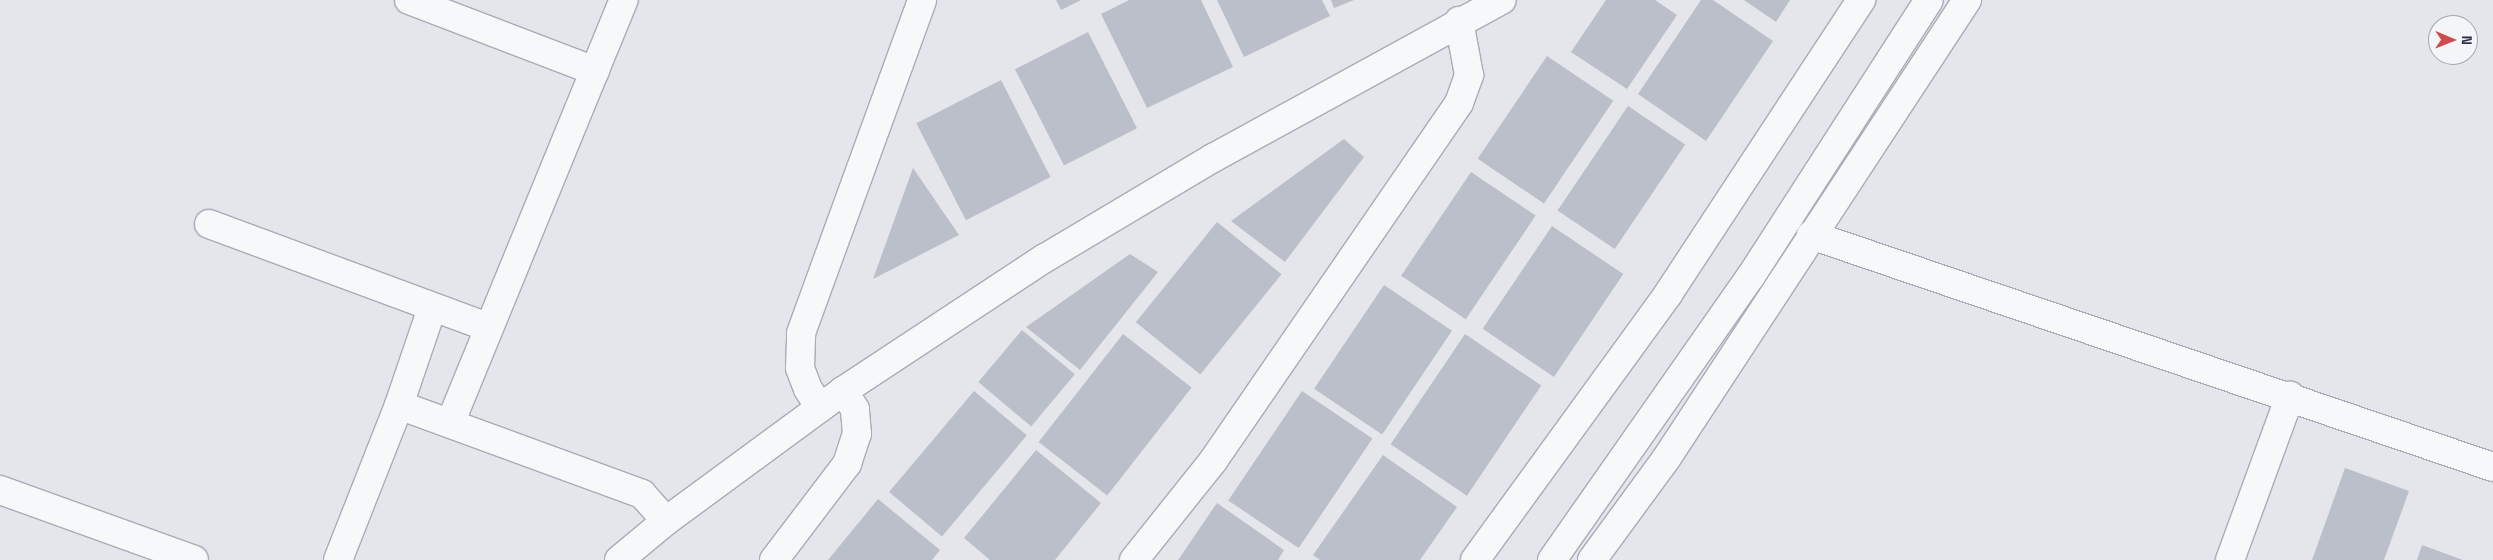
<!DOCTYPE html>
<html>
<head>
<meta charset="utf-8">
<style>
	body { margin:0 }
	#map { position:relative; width:2493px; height:560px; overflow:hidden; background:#e4e6ec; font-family:"Space Grotesk",sans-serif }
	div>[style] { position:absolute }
	.building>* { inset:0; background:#bbbfc9; transform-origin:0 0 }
	.roads { filter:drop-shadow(1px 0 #a9acb6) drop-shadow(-1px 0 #a9acb6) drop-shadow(0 1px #a9acb6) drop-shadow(0 -1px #a9acb6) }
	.minor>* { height:28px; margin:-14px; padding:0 14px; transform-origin:14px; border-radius:14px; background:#f7f8fa }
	span { translate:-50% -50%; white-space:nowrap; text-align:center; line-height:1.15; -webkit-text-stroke:4px #f4f5f9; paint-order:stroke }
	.north { position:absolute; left:2428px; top:15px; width:50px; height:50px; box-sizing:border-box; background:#f4f5f9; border:1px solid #a4a7b1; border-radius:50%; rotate:91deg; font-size:14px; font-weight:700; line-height:20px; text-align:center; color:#2b3144 }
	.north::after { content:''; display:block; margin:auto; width:18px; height:22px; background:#ce4c4f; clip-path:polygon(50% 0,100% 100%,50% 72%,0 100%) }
</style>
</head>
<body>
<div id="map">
	<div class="building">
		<div style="clip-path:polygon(1056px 0,1081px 0,1061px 10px)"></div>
		<div style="clip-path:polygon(1129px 0,1201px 0,1233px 67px,1147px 108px,1101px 14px)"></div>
		<div style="clip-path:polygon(1217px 0,1322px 0,1330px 16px,1244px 57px)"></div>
		<div style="clip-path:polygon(1331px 0,1354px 0,1334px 8px)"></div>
		<div style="clip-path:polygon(1606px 0,1655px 0,1677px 15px,1627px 89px,1571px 52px)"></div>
		<div style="clip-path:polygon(1701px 0,1713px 0,1773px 41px,1706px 141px,1638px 94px)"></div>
		<div style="clip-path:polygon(1744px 0,1790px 0,1776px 22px)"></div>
		<div style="left:1088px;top:32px;width:108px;height:82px;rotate:63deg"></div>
		<div style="left:1547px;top:56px;width:80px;height:124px;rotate:34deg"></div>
		<div style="left:1001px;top:80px;width:109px;height:95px;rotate:63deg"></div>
		<div style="left:1628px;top:106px;width:69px;height:126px;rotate:34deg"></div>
		<div style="clip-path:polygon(1344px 139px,1364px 157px,1285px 262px,1231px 221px)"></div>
		<div style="clip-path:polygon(913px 168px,959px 235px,873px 279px)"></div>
		<div style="left:1471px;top:172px;width:78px;height:125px;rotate:34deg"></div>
		<div style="left:1217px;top:222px;width:83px;height:129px;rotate:39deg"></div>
		<div style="left:1552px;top:226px;width:86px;height:124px;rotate:34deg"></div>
		<div style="clip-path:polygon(1130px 254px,1158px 272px,1080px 370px,1026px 327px)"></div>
		<div style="left:1384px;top:285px;width:82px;height:125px;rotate:34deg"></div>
		<div style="left:1022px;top:330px;width:69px;height:68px;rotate:40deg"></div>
		<div style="left:1123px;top:334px;width:87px;height:137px;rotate:38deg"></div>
		<div style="left:1465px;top:334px;width:92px;height:133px;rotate:34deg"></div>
		<div style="left:974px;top:391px;width:69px;height:132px;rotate:40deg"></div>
		<div style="left:1302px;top:391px;width:85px;height:132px;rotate:34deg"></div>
		<div style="clip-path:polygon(1036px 450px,1101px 503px,1055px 560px,990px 560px,964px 538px)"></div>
		<div style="clip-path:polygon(1383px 455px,1457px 507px,1420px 560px,1320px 560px,1313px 555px)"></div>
		<div style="clip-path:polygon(2345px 468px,2409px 491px,2384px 560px,2312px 560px)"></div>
		<div style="clip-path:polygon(878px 499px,940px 550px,932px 560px,828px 560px)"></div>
		<div style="clip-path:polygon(1217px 503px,1284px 550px,1278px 560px,1178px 560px)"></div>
		<div style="clip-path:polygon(2422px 545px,2463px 560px,2417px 560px)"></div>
	</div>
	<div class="roads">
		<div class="minor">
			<div style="left:409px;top:0;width:199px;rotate:20.9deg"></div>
			<div style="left:209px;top:224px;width:297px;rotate:20.3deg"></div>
			<div style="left:1811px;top:235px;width:720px;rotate:18.79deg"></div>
			<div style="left:399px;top:405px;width:259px;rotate:20.1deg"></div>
			<div style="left:642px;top:494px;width:36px;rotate:48deg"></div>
			<div style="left:820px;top:408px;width:22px;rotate:-122deg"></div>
			<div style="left:808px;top:389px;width:22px;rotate:-111deg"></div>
			<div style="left:800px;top:368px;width:35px;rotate:-88deg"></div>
			<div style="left:801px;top:333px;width:354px;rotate:-70deg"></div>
			<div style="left:451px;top:421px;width:455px;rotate:-67.7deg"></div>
			<div style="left:0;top:490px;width:206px;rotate:19.8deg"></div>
			<div style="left:338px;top:560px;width:167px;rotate:-68.5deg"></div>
			<div style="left:399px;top:405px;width:102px;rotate:-71.2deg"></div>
			<div style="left:619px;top:560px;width:61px;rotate:-39.7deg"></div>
			<div style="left:666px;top:521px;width:220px;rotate:-36.3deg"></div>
			<div style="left:843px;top:391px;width:242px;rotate:-33.4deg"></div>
			<div style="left:1045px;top:258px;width:196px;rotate:-30.8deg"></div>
			<div style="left:1213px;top:158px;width:329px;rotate:-28.7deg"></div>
			<div style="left:774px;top:560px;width:121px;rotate:-52.8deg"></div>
			<div style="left:847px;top:464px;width:32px;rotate:-72deg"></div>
			<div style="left:857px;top:434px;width:25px;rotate:-95deg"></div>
			<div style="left:855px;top:409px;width:22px;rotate:-124deg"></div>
			<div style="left:1134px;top:560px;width:127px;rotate:-51.4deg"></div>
			<div style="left:1213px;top:461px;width:434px;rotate:-55.5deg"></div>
			<div style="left:1459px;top:103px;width:30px;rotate:-70deg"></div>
			<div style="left:1469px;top:75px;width:55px;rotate:-100.5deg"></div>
			<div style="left:1475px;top:560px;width:329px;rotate:-54deg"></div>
			<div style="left:1668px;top:294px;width:352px;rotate:-56.7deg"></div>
			<div style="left:1552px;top:560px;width:347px;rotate:-55deg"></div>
			<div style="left:1751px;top:276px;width:328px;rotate:-57.2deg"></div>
			<div style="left:1592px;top:560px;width:125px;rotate:-53.8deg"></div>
			<div style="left:1666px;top:459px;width:549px;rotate:-56.74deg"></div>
			<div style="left:2230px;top:560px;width:175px;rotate:-69.9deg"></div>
		</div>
	</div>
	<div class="north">N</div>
</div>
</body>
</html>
